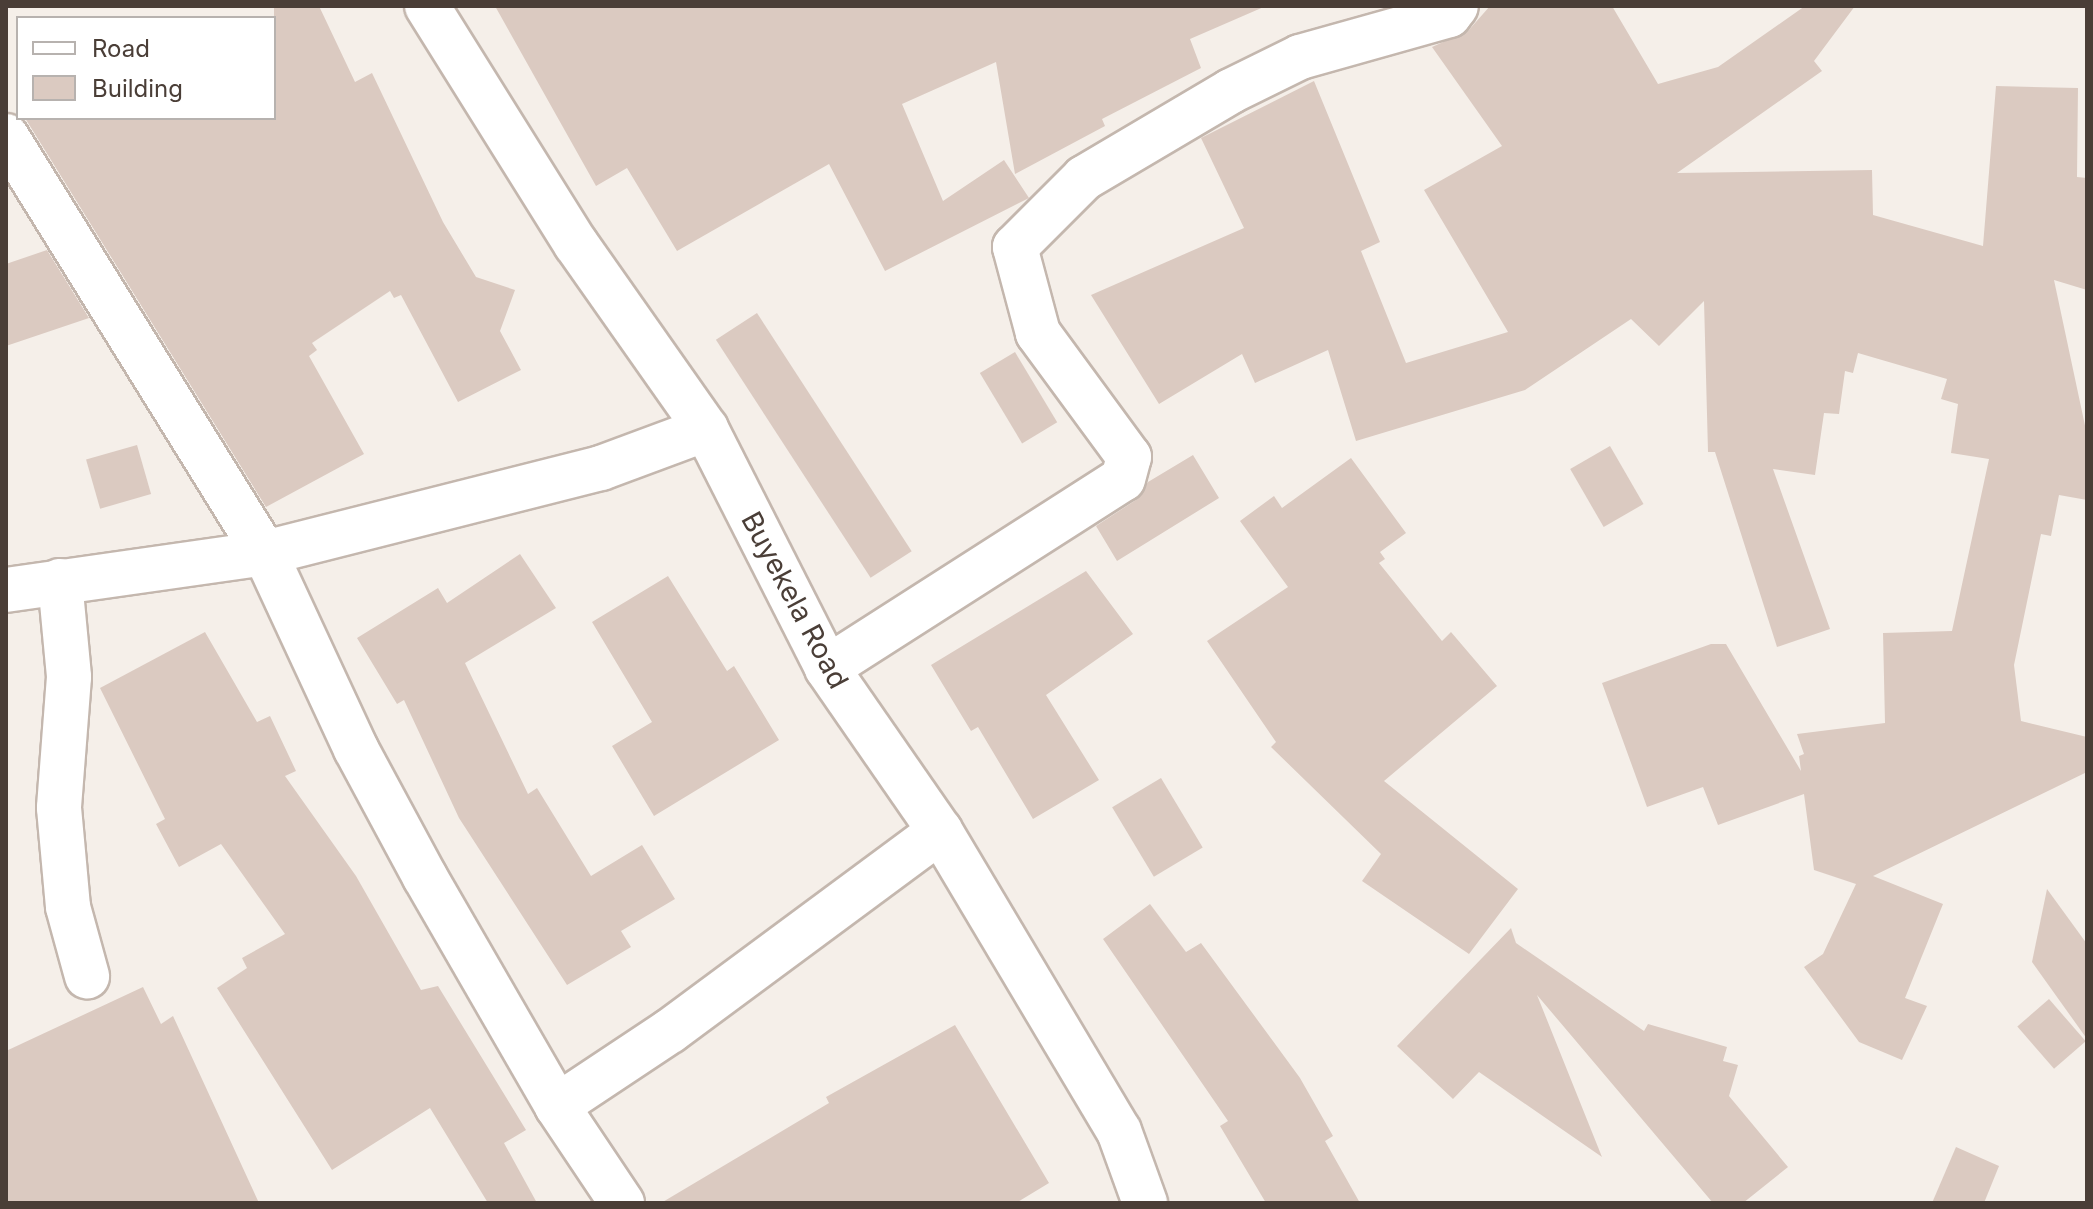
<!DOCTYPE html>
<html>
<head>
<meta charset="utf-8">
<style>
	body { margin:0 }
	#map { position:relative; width:2093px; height:1209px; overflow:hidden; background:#f5efe9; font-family:Inter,sans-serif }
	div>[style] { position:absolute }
	.building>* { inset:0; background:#dbcac1; transform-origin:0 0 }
	.roads { filter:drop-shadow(2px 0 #c4b7ae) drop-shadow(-2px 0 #c4b7ae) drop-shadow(0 2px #c4b7ae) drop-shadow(0 -2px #c4b7ae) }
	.minor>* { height:44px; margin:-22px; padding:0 22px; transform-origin:22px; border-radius:22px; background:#fff }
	span { translate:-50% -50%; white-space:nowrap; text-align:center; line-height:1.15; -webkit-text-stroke:7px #fff; paint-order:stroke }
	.street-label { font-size:28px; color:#4a3e37 }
	.frame { position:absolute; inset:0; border:8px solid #4a3e37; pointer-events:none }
	.legend { position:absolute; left:16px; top:16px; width:260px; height:104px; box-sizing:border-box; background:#fff; border:2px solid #b7b2af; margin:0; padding:10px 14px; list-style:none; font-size:24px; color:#4a3e37 }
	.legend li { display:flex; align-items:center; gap:16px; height:40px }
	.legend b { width:40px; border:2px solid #b7b2af }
</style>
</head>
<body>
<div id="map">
	<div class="building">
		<div style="clip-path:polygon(274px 6px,319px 6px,355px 82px,372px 73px,443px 222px,476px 277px,515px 290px,500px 331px,521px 370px,458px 402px,401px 295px,394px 298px,390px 291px,312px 343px,317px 350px,309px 356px,364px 454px,266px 507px,25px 118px,274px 118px)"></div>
		<div style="clip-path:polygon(495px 6px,1266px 6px,1190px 39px,1201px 68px,1102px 119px,1105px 126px,1015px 174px,996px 62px,902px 104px,943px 201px,1004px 160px,1029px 198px,885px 271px,829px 164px,677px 251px,627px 168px,596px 186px)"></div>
		<div style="clip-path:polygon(1490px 6px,1612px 6px,1658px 84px,1718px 67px,1805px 6px,1855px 6px,1814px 61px,1822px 71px,1677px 173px,1872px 170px,1873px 215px,1983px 246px,1996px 86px,2078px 88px,2077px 177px,2087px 178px,2087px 290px,2054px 280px,2087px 435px,2087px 500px,2059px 495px,2051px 536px,2041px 534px,2014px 665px,2021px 721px,2087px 737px,2087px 772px,1873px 876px,1943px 904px,1905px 998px,1927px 1006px,1902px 1060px,1859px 1042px,1804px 967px,1823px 954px,1856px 884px,1814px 870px,1804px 794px,1718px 825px,1703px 787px,1647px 807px,1602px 683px,1711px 644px,1726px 644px,1801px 771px,1799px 756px,1804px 754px,1797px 734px,1885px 723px,1883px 633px,1952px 631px,1989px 459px,1951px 453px,1958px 404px,1941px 399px,1947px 379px,1858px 353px,1853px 373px,1845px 371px,1839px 414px,1824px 413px,1815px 475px,1773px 469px,1830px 629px,1777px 647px,1715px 452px,1708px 452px,1704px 301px,1659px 346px,1631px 319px,1525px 390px,1356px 441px,1328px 350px,1255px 383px,1242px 354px,1159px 404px,1091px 295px,1244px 228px,1201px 138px,1314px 81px,1380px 242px,1361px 251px,1406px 363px,1508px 332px,1424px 190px,1502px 146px,1432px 47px,1468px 31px)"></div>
		<div style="clip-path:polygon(47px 250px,89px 318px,6px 346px,6px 264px)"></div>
		<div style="left:757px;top:313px;width:284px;height:49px;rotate:57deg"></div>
		<div style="left:1015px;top:352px;width:82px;height:41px;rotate:59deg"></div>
		<div style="left:137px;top:445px;width:51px;height:53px;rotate:74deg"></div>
		<div style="left:1610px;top:446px;width:67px;height:46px;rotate:60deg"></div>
		<div style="clip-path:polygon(1193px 455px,1219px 498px,1117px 561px,1096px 526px,1136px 500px,1148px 482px)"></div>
		<div style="clip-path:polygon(1351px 458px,1406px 533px,1380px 552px,1385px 559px,1379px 563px,1442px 641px,1451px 632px,1497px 686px,1384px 781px,1518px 889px,1469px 954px,1362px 881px,1381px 854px,1271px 747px,1276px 742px,1207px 641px,1288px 587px,1240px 521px,1274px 496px,1282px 508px)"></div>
		<div style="clip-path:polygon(520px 554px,556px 608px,465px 663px,528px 794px,537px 788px,591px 876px,642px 845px,675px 899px,621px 931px,631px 947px,567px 985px,459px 818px,404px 700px,397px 704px,357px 638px,438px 588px,447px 603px)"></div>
		<div style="clip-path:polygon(1086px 571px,1133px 634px,1046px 695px,1099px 780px,1033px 819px,978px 727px,971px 731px,931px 665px)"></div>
		<div style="clip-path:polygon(668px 576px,727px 671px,734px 666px,779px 740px,654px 816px,612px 746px,652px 722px,592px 622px)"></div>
		<div style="clip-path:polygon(205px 632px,257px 722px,270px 716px,296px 771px,285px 776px,356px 876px,421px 990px,438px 986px,526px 1130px,504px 1143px,537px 1203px,488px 1203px,430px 1108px,332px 1170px,217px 988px,247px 968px,242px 958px,285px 934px,221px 844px,179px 867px,156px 824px,165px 819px,100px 688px)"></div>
		<div style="left:1161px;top:778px;width:81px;height:57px;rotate:59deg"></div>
		<div style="clip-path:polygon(2047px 889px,2087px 944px,2087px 1039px,2032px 962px)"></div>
		<div style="clip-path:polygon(1150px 904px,1186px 952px,1201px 943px,1300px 1078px,1333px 1136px,1325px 1141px,1360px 1203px,1266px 1203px,1220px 1126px,1228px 1121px,1103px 939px)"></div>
		<div style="clip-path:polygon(1511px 928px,1516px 943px,1644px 1031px,1648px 1024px,1727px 1047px,1723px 1061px,1738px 1065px,1729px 1096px,1788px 1167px,1743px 1203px,1713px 1203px,1537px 995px,1602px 1157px,1479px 1072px,1453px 1099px,1397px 1046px)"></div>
		<div style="clip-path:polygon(143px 987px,161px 1024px,173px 1016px,259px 1203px,6px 1203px,6px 1051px)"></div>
		<div style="left:2049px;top:999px;width:56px;height:42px;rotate:49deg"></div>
		<div style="clip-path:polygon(955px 1025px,1049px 1183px,1016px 1203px,661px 1203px,829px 1103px,826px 1097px)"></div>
		<div style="clip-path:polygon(1956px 1147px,1999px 1166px,1984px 1203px,1932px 1203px)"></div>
	</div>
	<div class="roads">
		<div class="minor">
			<div style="left:427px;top:6px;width:281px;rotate:58deg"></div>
			<div style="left:576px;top:244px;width:226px;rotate:54.9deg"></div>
			<div style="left:706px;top:429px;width:268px;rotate:63.1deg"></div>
			<div style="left:827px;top:668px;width:198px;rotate:55.3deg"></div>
			<div style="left:940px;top:831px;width:349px;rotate:59.2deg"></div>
			<div style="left:1119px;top:1131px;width:77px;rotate:70.1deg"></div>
			<div style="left:6px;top:136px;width:491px;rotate:58.2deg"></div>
			<div style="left:265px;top:553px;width:216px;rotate:65.1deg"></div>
			<div style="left:356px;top:749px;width:145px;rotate:61.7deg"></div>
			<div style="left:425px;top:877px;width:264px;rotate:60deg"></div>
			<div style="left:557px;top:1106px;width:117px;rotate:56.2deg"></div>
			<div style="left:60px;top:581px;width:96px;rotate:84.6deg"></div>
			<div style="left:69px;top:677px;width:131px;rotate:94.4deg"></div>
			<div style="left:59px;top:808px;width:99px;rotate:84.8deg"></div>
			<div style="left:68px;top:907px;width:72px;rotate:74.6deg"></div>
			<div style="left:6px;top:590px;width:262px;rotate:-8.1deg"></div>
			<div style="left:265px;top:553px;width:347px;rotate:-14.2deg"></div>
			<div style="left:601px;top:468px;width:112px;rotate:-20.4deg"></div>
			<div style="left:827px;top:668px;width:351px;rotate:-32.6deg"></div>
			<div style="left:1123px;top:479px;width:23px;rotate:-75deg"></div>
			<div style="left:1129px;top:457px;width:154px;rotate:-126.3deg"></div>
			<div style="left:1038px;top:333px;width:89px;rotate:-105deg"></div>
			<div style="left:1015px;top:247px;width:98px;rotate:-45deg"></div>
			<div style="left:1084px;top:178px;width:171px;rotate:-30.6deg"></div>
			<div style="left:1231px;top:91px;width:77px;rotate:-26.2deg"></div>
			<div style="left:1300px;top:57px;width:155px;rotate:-15.7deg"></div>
			<div style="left:1449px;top:15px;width:11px;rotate:-52deg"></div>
			<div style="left:557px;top:1106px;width:136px;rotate:-33.6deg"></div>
			<div style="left:670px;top:1031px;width:336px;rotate:-36.5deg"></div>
		</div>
	</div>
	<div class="street-label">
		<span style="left:795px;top:600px;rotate:62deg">Buyekela Road</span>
	</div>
	<div class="frame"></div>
	<ul class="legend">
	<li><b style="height:10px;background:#fff"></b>Road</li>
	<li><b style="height:22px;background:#dbcac1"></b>Building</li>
	</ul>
</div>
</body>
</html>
